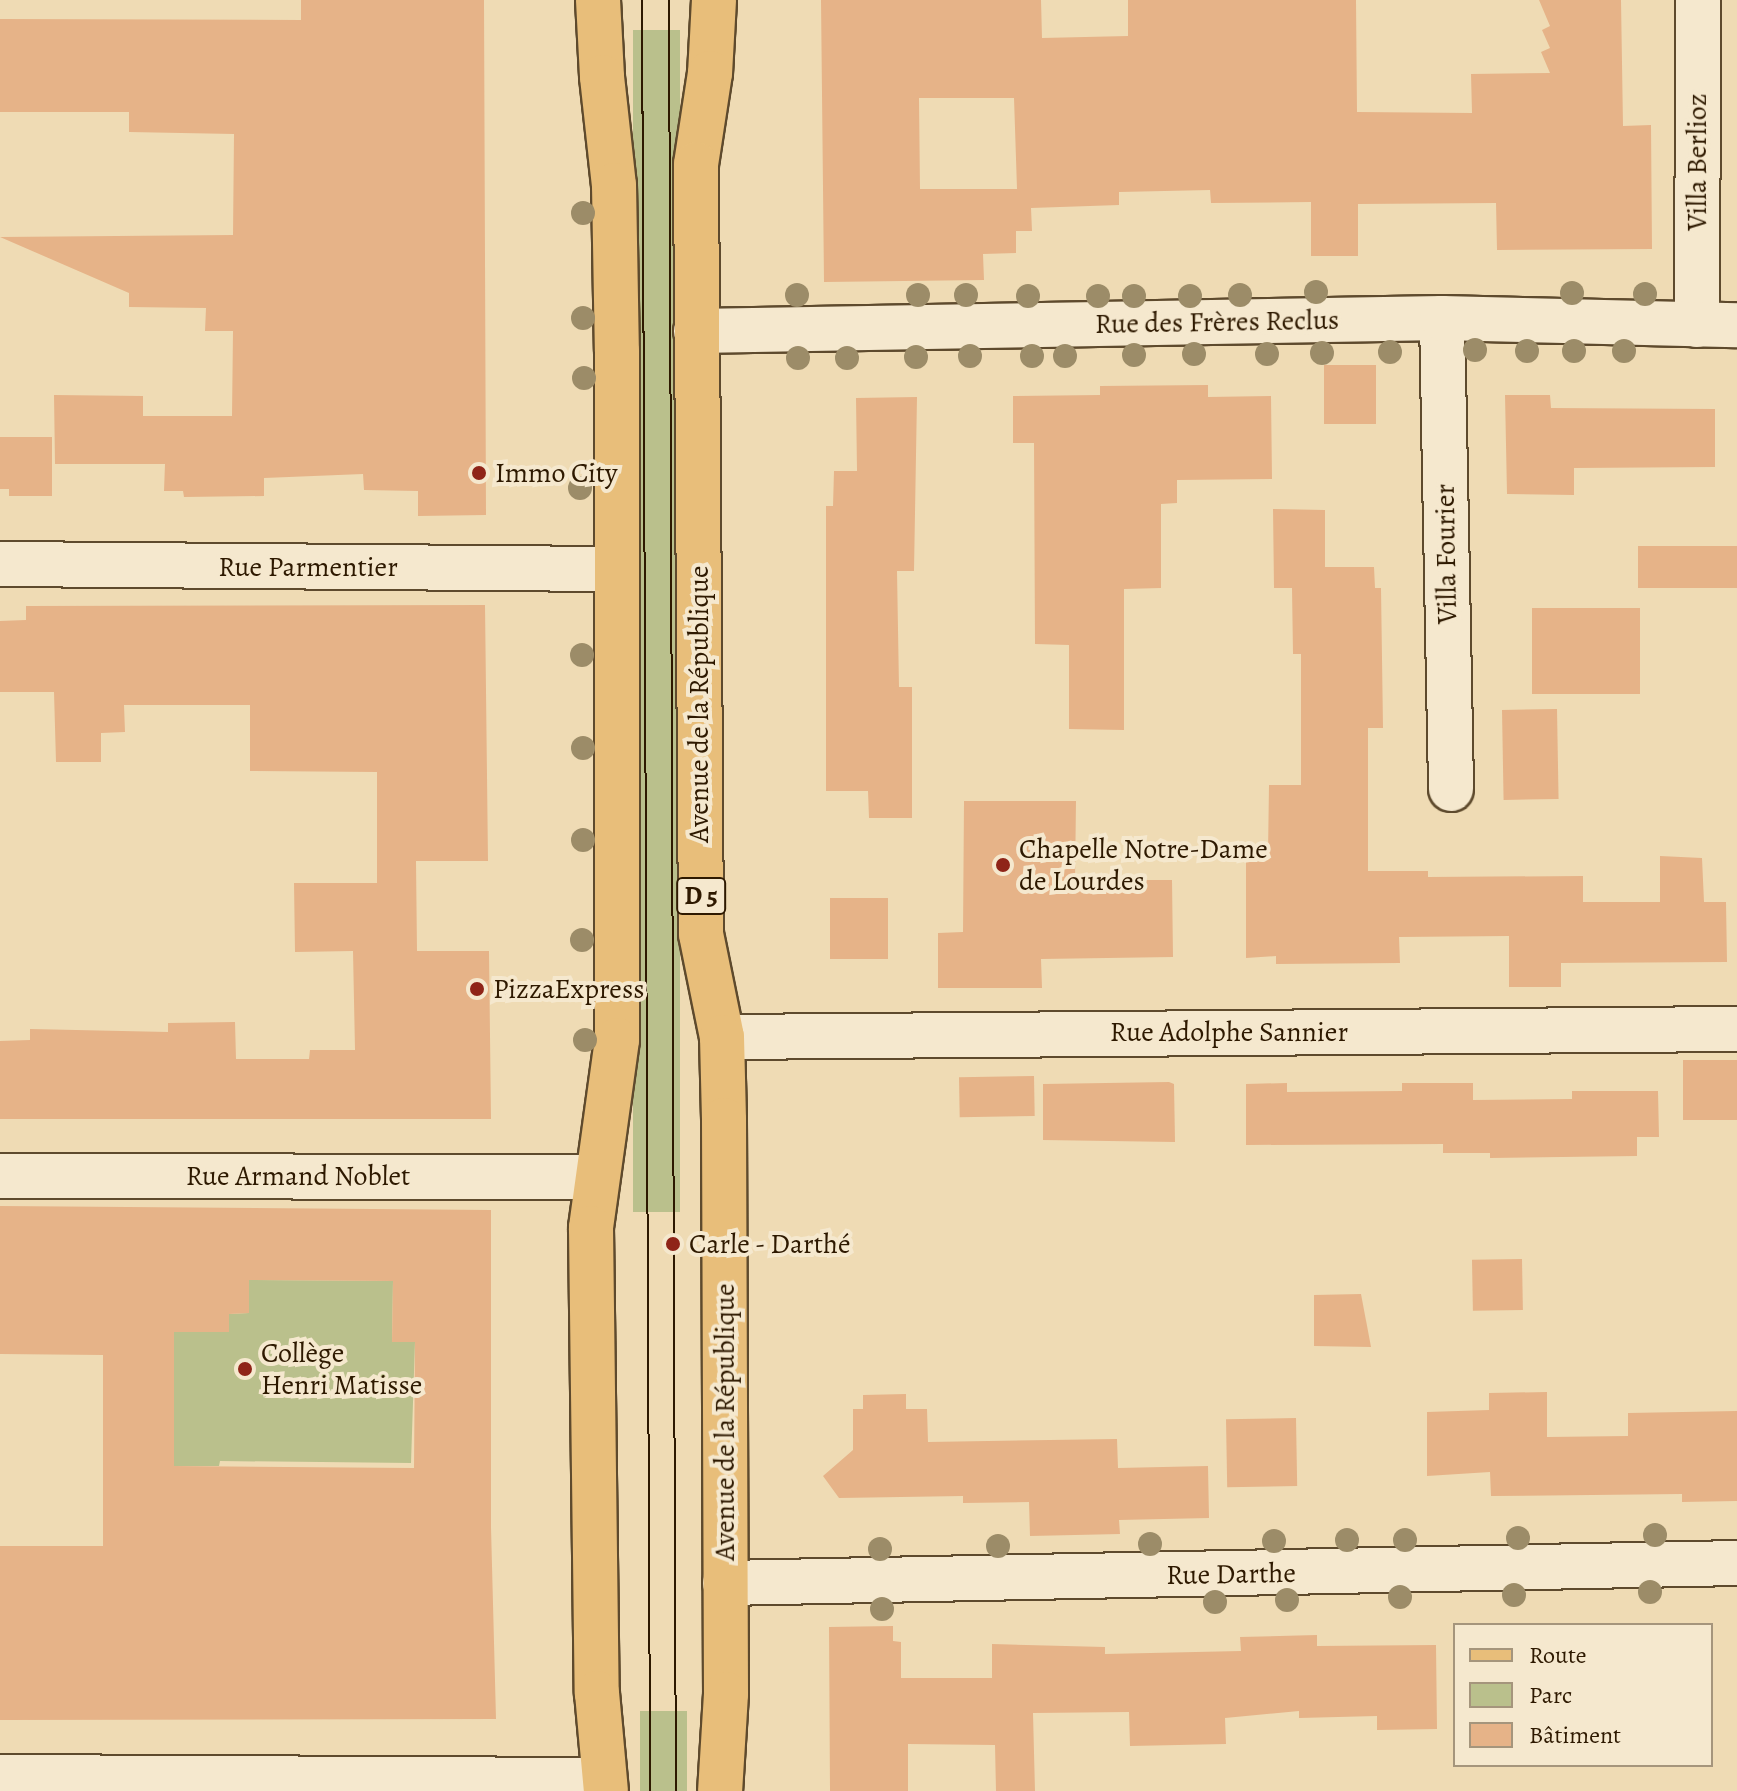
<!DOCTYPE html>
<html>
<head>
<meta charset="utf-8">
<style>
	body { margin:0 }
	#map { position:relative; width:1737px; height:1791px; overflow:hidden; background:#efdbb4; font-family:Alegreya,serif }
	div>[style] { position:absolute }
	.green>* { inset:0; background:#bac08c; transform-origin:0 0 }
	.building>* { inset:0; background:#e6b388; transform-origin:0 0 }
	.roads { filter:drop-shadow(2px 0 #5e4a2d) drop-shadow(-2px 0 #5e4a2d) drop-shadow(0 2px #5e4a2d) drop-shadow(0 -2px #5e4a2d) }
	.minor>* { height:44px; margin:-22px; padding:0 22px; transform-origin:22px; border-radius:22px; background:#f5e8ce }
	.major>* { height:44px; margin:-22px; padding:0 22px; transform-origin:22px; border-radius:22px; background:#e8be7a }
	.tram>* { height:2px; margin:-1px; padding:0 1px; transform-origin:1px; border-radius:1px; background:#2e1900 }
	.trees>* { width:24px; height:24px; margin:-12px; border-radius:50%; background:#9c8c68 }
	.dots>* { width:22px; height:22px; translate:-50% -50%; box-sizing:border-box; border:4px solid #f5e8ce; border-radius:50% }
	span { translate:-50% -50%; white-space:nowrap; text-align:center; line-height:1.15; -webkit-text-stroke:8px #f5e8ce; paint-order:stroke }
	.shield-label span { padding:2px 6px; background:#f5e8ce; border:2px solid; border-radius:6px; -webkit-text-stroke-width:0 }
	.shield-label { font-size:26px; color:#2e1900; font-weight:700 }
	.street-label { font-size:28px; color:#2e1900 }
	.poi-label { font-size:28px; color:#2e1900 }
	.left { translate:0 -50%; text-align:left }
	.legend { position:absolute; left:1453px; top:1623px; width:260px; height:144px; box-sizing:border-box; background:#f5e8ce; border:2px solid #a5957c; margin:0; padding:10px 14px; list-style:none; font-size:24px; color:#2e1900 }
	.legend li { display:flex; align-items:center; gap:16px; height:40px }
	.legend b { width:40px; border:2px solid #a5957c }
</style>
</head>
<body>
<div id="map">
	<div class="green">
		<div style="left:680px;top:30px;width:1182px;height:47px;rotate:90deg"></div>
		<div style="clip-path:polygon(249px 1280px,393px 1281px,392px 1341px,415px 1342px,411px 1463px,220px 1461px,219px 1466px,174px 1466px,174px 1332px,229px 1332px,229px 1314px,249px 1313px)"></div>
		<div style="left:687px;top:1711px;width:80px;height:47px;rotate:90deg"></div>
	</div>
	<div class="building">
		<div style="clip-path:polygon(301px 0,484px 0,486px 515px,418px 516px,418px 491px,364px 490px,363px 474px,264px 478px,264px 496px,184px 497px,183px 491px,164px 491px,165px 464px,55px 464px,54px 395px,143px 396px,143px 416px,232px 416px,233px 331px,205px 331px,206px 308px,129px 307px,129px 293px,0 237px,233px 235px,234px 134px,129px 132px,129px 112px,0 112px,0 19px,301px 20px)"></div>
		<div style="clip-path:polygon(evenodd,821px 0,1041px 0,1042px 38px,1128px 36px,1128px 0,1356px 0,1357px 112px,1472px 113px,1471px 74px,1550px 73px,1541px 52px,1550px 48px,1542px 30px,1550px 26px,1539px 0,1621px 0,1623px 126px,1651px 125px,1652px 249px,1497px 250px,1496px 203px,1358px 204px,1358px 256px,1311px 256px,1311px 202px,1211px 203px,1210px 190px,1119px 192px,1119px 205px,1031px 208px,1032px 231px,1016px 231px,1016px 253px,983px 254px,984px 280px,824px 282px,821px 0,919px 98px,1014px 98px,1017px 189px,920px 189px,919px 98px)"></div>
		<div style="left:1324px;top:365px;width:52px;height:59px"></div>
		<div style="clip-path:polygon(1208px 385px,1208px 397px,1271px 396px,1272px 479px,1177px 480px,1177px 503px,1161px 504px,1161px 588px,1124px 589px,1124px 730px,1069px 729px,1069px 645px,1035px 644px,1034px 443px,1013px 443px,1013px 396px,1100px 395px,1100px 386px)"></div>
		<div style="clip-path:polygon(1505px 395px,1550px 395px,1551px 408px,1715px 409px,1715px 467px,1574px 468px,1574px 495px,1507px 494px)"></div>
		<div style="clip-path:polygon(917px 397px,914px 571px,897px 571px,899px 687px,912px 687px,912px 818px,869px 818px,868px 791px,826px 791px,826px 506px,833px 506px,834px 471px,857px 471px,856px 398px)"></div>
		<div style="clip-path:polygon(0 437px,52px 437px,52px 496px,9px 496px,9px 489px,0 489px)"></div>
		<div style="clip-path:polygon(1273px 509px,1325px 510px,1325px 567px,1374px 567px,1375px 588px,1381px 588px,1383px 728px,1368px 728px,1368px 871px,1428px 871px,1428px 877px,1583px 876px,1583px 902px,1660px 902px,1660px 856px,1702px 858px,1704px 902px,1726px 902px,1727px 962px,1561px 963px,1561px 987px,1509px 987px,1509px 936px,1399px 937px,1400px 963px,1276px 964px,1276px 956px,1246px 958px,1246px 853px,1268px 853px,1269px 785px,1301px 785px,1301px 654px,1293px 654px,1292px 588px,1274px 588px)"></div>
		<div style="left:1737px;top:546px;width:42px;height:99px;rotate:90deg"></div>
		<div style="clip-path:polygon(485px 605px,488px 861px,416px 861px,417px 951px,489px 951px,491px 1119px,0 1119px,0 1041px,30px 1040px,30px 1029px,168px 1032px,168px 1023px,235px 1022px,236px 1059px,309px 1059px,310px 1050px,355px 1050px,353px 951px,295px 952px,294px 883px,377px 883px,377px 772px,250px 771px,250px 705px,124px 705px,125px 732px,101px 733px,101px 762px,56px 762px,54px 692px,0 692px,0 621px,26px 620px,26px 606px)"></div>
		<div style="left:1532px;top:608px;width:108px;height:86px"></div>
		<div style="left:1557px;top:709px;width:90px;height:55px;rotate:89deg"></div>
		<div style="clip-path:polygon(964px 801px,1076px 801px,1075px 880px,1172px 880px,1173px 957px,1041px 959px,1042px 988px,938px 988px,938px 933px,963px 932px)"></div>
		<div style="left:830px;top:898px;width:58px;height:61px"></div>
		<div style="left:1683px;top:1060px;width:54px;height:60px"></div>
		<div style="left:1034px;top:1076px;width:40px;height:75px;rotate:89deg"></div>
		<div style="clip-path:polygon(1169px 1082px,1174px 1084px,1175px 1142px,1043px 1140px,1043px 1084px)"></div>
		<div style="clip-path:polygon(1287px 1083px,1287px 1092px,1402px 1091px,1402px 1083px,1473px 1083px,1473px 1100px,1572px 1099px,1572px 1091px,1658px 1091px,1659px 1137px,1637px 1137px,1637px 1156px,1490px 1158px,1490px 1153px,1443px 1153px,1443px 1144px,1246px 1145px,1246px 1084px)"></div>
		<div style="clip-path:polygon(evenodd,0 1206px,491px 1210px,491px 1527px,496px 1719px,0 1720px,0 1546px,103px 1546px,103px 1355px,0 1354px,0 1206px,249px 1280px,393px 1281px,392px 1342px,415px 1342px,414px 1468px,174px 1466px,174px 1332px,229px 1332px,229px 1314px,249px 1313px,249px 1280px)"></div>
		<div style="left:1522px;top:1259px;width:51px;height:50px;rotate:89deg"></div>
		<div style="clip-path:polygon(1361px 1294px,1371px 1347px,1314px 1346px,1314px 1295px)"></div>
		<div style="clip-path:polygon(1547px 1392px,1547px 1437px,1628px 1436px,1628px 1413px,1737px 1411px,1737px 1501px,1682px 1502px,1682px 1494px,1491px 1496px,1490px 1472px,1427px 1476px,1427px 1412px,1489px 1410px,1489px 1393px)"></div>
		<div style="clip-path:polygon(906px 1394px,906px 1409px,927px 1409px,928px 1442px,1117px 1439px,1118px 1468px,1208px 1466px,1209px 1518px,1119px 1520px,1120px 1534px,1030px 1536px,1029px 1502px,963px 1503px,963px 1496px,839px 1498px,823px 1476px,853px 1450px,853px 1409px,863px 1409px,863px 1395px)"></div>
		<div style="left:1296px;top:1418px;width:68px;height:70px;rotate:89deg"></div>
		<div style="clip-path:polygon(893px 1626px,893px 1641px,901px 1642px,901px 1678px,992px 1678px,992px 1644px,1105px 1647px,1105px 1654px,1241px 1651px,1240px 1637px,1317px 1635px,1317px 1646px,1436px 1645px,1437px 1729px,1377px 1730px,1377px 1716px,1299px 1718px,1299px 1711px,1225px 1718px,1226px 1744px,1130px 1746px,1129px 1712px,1033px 1713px,1035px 1791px,996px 1791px,995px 1745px,908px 1744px,908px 1791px,830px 1791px,829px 1627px)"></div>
	</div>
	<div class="roads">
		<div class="minor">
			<div style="left:1442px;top:318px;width:471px;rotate:88.9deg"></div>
			<div style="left:1697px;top:325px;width:325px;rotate:-89.8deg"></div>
			<div style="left:696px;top:331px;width:746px;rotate:-1deg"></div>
			<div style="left:1442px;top:318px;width:295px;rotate:1.4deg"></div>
			<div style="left:0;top:564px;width:615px;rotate:0.47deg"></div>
			<div style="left:722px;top:1037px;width:1015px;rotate:-0.45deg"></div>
			<div style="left:0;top:1176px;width:596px;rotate:0.1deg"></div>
			<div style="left:725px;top:1583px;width:1012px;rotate:-1.13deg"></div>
			<div style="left:0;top:1777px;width:603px;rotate:0.29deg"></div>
		</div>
		<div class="major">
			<div style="left:598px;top:0;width:77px;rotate:87deg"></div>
			<div style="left:602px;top:77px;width:109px;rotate:83.7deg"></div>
			<div style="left:614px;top:185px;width:166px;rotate:89deg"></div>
			<div style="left:617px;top:351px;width:689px;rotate:90deg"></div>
			<div style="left:617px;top:1040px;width:190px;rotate:97.9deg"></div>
			<div style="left:591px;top:1228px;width:465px;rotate:89.3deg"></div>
			<div style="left:597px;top:1693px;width:98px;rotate:84.8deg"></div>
			<div style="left:714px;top:0;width:73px;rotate:93.1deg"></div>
			<div style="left:710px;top:73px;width:92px;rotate:98.7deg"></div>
			<div style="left:696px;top:164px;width:770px;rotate:89.63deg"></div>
			<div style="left:701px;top:934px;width:105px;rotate:78.5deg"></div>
			<div style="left:722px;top:1037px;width:83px;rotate:88.6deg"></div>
			<div style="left:724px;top:1120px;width:574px;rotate:89.8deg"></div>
			<div style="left:726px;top:1694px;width:97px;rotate:93.5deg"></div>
		</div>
	</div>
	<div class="tram">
		<div style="left:642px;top:0;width:1791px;rotate:89.74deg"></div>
		<div style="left:669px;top:0;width:1791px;rotate:89.78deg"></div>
	</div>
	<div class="trees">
		<div style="left:583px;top:213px"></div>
		<div style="left:1316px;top:292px"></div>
		<div style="left:1572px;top:293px"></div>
		<div style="left:1645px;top:294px"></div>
		<div style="left:797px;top:295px"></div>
		<div style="left:918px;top:295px"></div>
		<div style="left:966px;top:295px"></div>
		<div style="left:1240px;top:295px"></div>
		<div style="left:1028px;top:296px"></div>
		<div style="left:1098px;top:296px"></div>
		<div style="left:1134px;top:296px"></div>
		<div style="left:1190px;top:296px"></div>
		<div style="left:583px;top:318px"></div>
		<div style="left:1475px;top:350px"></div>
		<div style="left:1527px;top:351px"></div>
		<div style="left:1574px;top:351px"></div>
		<div style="left:1624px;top:351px"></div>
		<div style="left:1390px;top:352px"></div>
		<div style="left:1322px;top:353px"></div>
		<div style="left:1194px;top:354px"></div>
		<div style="left:1267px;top:354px"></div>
		<div style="left:1134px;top:355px"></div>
		<div style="left:970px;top:356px"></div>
		<div style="left:1032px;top:356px"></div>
		<div style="left:1065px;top:356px"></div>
		<div style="left:916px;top:357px"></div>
		<div style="left:798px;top:358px"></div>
		<div style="left:847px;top:358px"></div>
		<div style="left:584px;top:378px"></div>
		<div style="left:580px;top:488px"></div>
		<div style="left:582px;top:655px"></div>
		<div style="left:583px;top:748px"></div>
		<div style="left:583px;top:840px"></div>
		<div style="left:582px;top:940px"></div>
		<div style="left:585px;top:1040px"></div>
		<div style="left:1655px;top:1535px"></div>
		<div style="left:1518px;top:1538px"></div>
		<div style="left:1347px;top:1540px"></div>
		<div style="left:1405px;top:1540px"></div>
		<div style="left:1274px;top:1541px"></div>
		<div style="left:1150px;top:1544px"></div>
		<div style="left:998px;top:1546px"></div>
		<div style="left:880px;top:1549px"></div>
		<div style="left:1650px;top:1592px"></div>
		<div style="left:1514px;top:1595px"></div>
		<div style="left:1400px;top:1597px"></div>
		<div style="left:1287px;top:1600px"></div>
		<div style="left:1215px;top:1602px"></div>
		<div style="left:882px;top:1609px"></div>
	</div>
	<div class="dots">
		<div style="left:479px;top:473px;background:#8f2418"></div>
		<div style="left:1003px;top:865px;background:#8f2418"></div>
		<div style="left:477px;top:989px;background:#8f2418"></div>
		<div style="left:673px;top:1244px;background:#8f2418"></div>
		<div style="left:245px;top:1369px;background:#8f2418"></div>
	</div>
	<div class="shield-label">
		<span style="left:701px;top:896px">D 5</span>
	</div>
	<div class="street-label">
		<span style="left:1697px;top:162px;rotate:-90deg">Villa Berlioz</span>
		<span style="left:1217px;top:322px;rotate:-1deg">Rue des Frères Reclus</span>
		<span style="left:1446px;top:554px;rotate:-91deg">Villa Fourier</span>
		<span style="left:308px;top:567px">Rue Parmentier</span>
		<span style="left:699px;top:704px;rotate:-90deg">Avenue de la République</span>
		<span style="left:1229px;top:1032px">Rue Adolphe Sannier</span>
		<span style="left:298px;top:1176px">Rue Armand Noblet</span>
		<span style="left:725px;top:1422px;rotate:-90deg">Avenue de la République</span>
		<span style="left:1231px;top:1574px;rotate:-1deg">Rue Darthe</span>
	</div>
	<div class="poi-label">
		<span class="left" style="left:495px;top:473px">Immo City</span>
		<span class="left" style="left:1019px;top:865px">Chapelle Notre-Dame<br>de Lourdes</span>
		<span class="left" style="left:493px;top:989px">PizzaExpress</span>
		<span class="left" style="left:689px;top:1244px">Carle - Darthé</span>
		<span class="left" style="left:261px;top:1369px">Collège<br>Henri Matisse</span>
	</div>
	<ul class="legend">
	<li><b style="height:10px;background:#e8be7a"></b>Route</li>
	<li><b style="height:22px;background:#bac08c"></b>Parc</li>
	<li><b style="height:22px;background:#e6b388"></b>Bâtiment</li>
	</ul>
</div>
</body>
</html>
